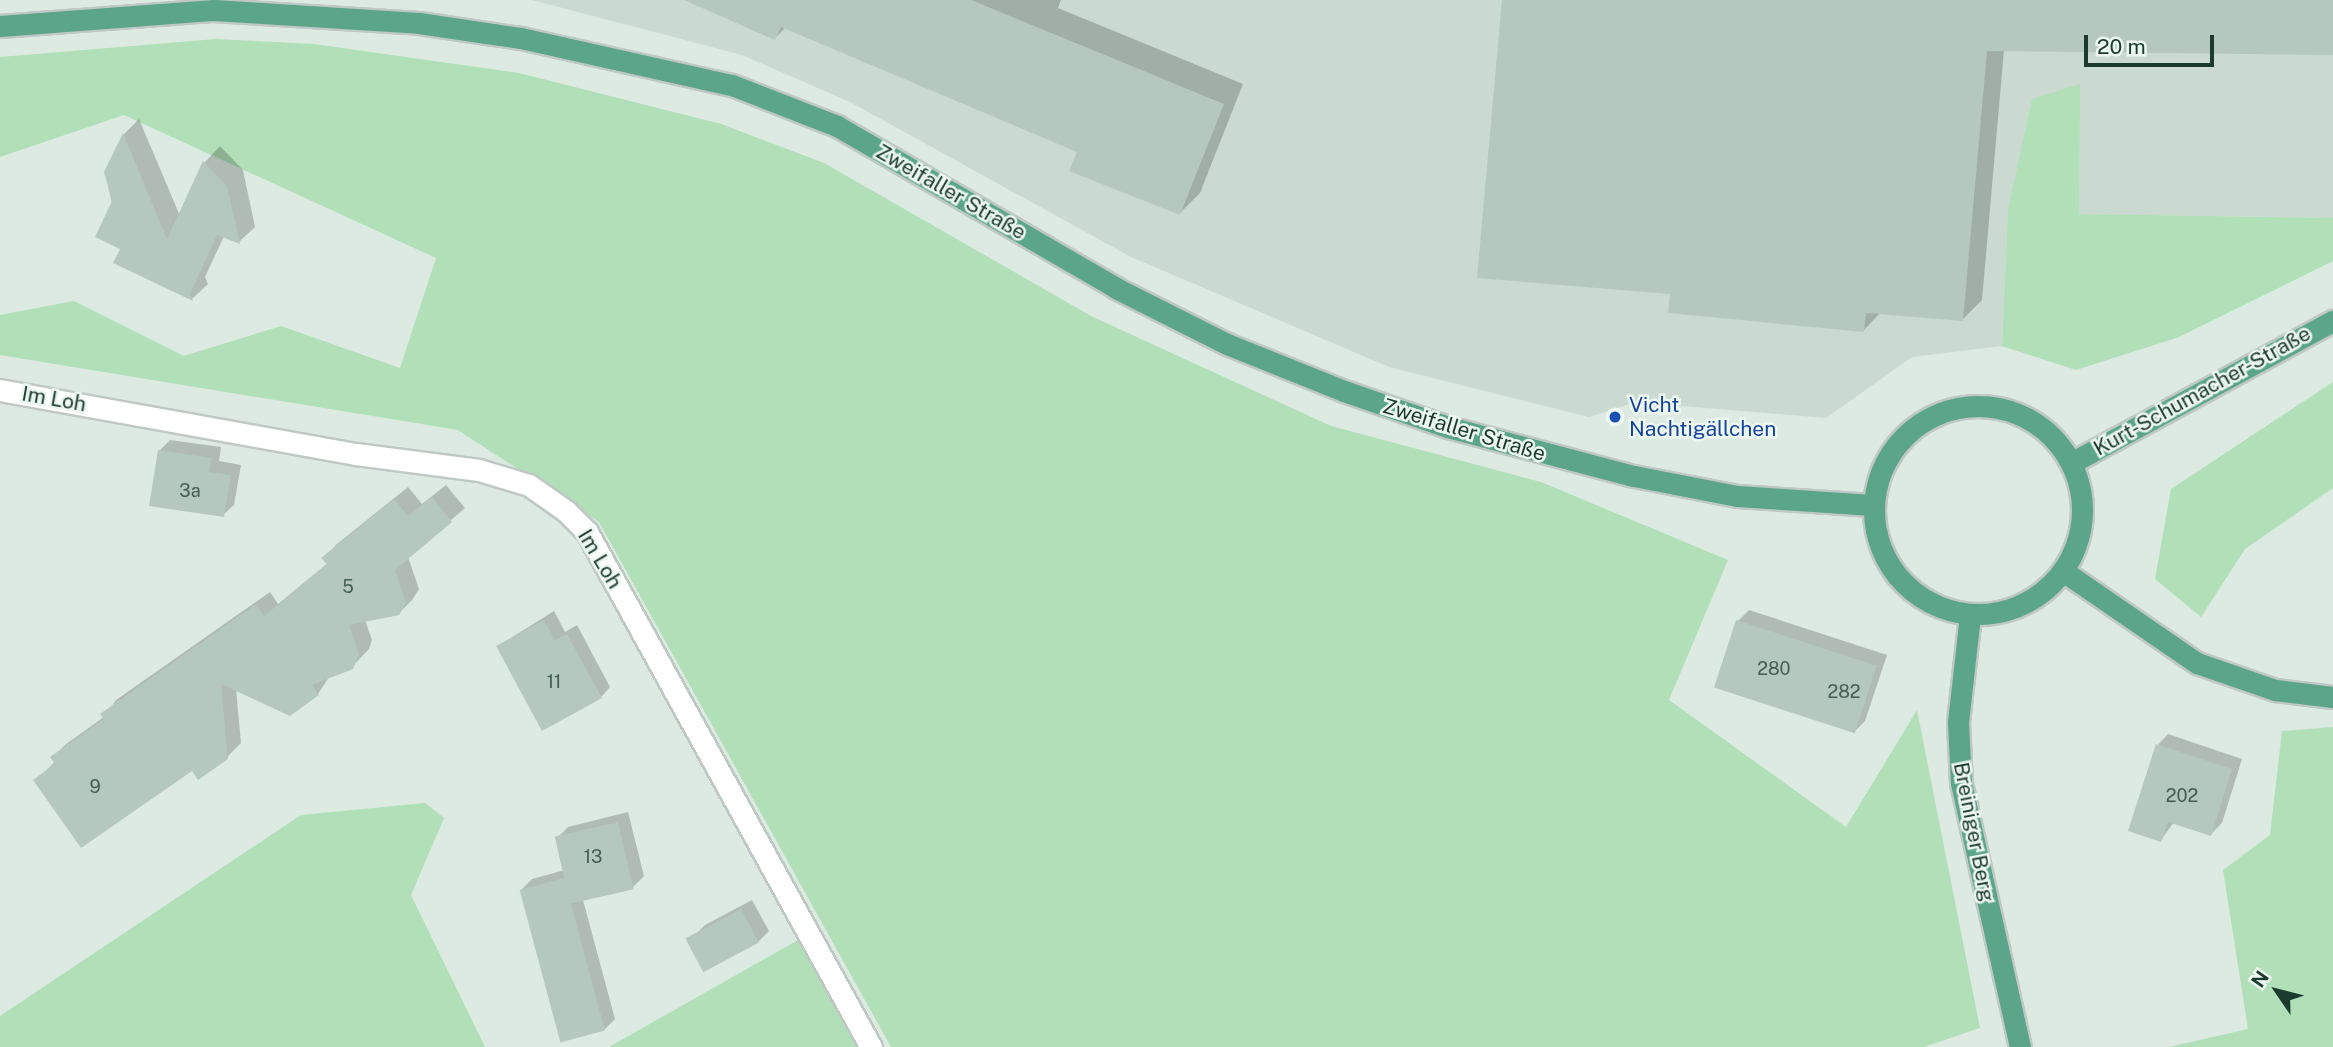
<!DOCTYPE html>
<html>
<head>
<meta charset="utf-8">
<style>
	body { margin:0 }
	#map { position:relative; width:2333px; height:1047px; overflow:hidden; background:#dceae2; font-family:"Public Sans",sans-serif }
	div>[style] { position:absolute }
	.built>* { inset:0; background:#cadad1 }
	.green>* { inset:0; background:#b1dfb8 }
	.shadow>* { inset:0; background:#0003 }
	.building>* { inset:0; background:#b4c8bd; transform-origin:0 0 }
	.roads { filter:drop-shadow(2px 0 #bfc8c5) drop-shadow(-2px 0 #bfc8c5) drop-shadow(0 2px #bfc8c5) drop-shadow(0 -2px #bfc8c5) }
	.minor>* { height:21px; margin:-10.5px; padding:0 10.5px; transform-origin:10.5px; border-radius:10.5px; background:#fff }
	.major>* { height:21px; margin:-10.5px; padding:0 10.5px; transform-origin:10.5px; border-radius:10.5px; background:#5ba589 }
	.major>.ring { margin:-10.5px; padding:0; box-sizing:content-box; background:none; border:21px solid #5ba589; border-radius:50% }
	.dots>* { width:19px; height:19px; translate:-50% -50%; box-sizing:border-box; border:4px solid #ecf7f0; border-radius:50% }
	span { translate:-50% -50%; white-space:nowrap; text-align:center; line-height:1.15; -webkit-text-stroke:5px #ecf7f0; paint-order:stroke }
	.number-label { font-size:18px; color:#425e52 }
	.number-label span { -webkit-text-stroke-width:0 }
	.street-label { font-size:21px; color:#1c3b2f }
	.transit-label { font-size:21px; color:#164399 }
	.left { translate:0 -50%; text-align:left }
	.north { position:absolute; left:2242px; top:956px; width:70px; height:70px; -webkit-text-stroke:5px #ecf7f0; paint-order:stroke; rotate:305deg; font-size:19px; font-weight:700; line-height:28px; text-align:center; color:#1c3b2f }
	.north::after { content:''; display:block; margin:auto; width:24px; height:32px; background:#1c3b2f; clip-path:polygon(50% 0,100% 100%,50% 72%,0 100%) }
	.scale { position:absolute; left:2084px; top:35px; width:130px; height:32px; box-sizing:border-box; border:4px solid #1c3b2f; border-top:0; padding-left:9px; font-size:21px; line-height:24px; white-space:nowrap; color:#1c3b2f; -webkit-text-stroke:5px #ecf7f0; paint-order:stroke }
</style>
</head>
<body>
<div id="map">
	<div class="built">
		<div style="clip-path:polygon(532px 0,2333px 0,2333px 218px,2078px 214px,2079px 84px,2008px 210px,2002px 346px,1912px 357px,1826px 418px,1636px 402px,1589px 417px,1389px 367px,1131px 257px,850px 102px,742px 55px)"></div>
	</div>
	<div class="green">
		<div style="clip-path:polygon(216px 39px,314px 44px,519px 73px,721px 124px,824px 163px,1093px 317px,1331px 426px,1541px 482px,1728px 560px,1669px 700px,1846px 827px,1917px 710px,1980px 1028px,1924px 1047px,891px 1047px,599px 522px,458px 430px,0 355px,0 315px,74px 301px,184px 356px,281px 326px,400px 368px,436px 258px,124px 115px,0 157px,0 57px)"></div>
		<div style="clip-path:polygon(2080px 84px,2079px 214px,2333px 218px,2333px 261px,2179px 337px,2076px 370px,2002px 346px,2008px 210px,2032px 99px)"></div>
		<div style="clip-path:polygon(2333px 382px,2333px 488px,2245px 549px,2201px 617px,2155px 579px,2171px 489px)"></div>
		<div style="clip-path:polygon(2333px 727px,2333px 1047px,2169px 1047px,2248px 1029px,2223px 870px,2270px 835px,2282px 731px)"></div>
		<div style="clip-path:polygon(425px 803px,444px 818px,411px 895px,485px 1047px,0 1047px,0 1016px,301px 815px)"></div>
		<div style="clip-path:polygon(798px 940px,859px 1047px,609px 1047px)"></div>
	</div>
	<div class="shadow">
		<div style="clip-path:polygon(688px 0,1061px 0,1058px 8px,1243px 84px,1200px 193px,1180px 213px,1079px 151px,786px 27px,775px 38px)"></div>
		<div style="clip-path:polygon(1504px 0,2333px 0,2333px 54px,2004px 50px,1982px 300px,1962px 320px,1881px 312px,1864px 330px,1672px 293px)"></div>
		<div style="clip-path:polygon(139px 119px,180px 216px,205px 162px,220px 146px,243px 170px,255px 227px,239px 242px,224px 236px,205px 277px,208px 284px,192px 299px,116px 263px,122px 248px,105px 172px,124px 134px)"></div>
		<div style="clip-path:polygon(170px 440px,221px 447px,219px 461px,241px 465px,234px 505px,223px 515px,159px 451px)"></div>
		<div style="clip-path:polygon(446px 485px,465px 508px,408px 557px,419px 589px,412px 600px,398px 614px,365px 620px,372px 640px,369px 649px,348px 671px,329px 677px,318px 694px,236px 689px,241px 743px,227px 757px,192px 768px,36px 780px,56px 761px,53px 757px,66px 744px,104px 717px,116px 700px,270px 592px,278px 604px,328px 563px,324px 558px,337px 544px,408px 487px,422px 504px)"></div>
		<div style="clip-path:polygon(1749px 610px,1887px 655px,1865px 721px,1855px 731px,1738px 621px)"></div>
		<div style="clip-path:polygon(554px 611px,565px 632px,577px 625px,610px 687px,601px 697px,498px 646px)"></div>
		<div style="clip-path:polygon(2168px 734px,2242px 759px,2222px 823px,2211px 834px,2174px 822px,2161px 840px,2158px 745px)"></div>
		<div style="clip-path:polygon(628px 812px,644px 876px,633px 887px,583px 900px,615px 1019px,604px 1030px,521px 890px,532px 879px,565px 870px,557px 838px,568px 827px)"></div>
		<div style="clip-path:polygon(752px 900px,769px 931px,758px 942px,694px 936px,705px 925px)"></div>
	</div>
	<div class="building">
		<div style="clip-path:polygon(684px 0,971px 0,1224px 104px,1180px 215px,1069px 171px,1077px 152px,781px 27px,775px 40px)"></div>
		<div style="clip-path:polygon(1502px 0,2333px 0,2333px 55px,1987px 51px,1963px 321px,1866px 313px,1864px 332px,1668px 313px,1670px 294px,1477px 278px)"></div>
		<div style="clip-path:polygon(123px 133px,167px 239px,203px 161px,227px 186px,240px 244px,217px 235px,190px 294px,193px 301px,113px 263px,120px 249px,95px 237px,112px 201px,104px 172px)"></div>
		<div style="clip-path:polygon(158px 450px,211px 458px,209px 472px,231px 475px,224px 517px,149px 506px)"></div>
		<div style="clip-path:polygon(432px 497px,452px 522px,395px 570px,406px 603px,399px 615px,349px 625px,359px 654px,353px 669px,312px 685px,319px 695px,290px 716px,221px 684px,228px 759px,198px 780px,192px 771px,81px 848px,33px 780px,55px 764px,50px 757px,104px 719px,100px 714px,256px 604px,264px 616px,327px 564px,321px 558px,394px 499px,408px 516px)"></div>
		<div style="clip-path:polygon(544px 620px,555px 640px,567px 634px,602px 698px,542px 731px,496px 646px)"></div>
		<div style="left:1736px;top:620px;width:148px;height:71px;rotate:18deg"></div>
		<div style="clip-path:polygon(2156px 744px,2232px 769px,2211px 836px,2168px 822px,2161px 842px,2128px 831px)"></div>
		<div style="left:618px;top:822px;width:69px;height:65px;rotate:77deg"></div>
		<div style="left:564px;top:878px;width:158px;height:46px;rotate:75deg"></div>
		<div style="left:741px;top:909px;width:38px;height:63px;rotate:62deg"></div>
	</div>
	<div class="roads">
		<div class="minor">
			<div style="left:0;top:390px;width:362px;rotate:10.2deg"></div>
			<div style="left:356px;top:454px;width:124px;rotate:7.4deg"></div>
			<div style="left:479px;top:470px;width:52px;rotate:16.7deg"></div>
			<div style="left:529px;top:485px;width:45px;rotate:35.1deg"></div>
			<div style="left:566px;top:511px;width:30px;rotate:45deg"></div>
			<div style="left:587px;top:532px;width:588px;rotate:61.13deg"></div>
		</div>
		<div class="major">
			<div style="left:0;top:26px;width:215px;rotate:-4.3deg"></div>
			<div style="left:214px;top:10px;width:205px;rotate:3.6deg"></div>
			<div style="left:419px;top:23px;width:103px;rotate:8.4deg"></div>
			<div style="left:521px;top:38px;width:216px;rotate:12.6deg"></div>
			<div style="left:732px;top:85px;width:113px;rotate:21.3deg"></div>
			<div style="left:837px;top:126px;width:323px;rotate:30.1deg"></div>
			<div style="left:1116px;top:288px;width:124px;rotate:26.8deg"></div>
			<div style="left:1227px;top:344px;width:126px;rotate:21.9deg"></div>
			<div style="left:1344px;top:391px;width:110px;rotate:19.1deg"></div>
			<div style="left:1448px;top:427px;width:192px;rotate:14.8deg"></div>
			<div style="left:1634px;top:476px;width:105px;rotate:11deg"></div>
			<div style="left:1737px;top:496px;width:136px;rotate:3.8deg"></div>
			<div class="ring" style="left:1874px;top:406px;width:187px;height:187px"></div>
			<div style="left:2071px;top:463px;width:298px;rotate:-28.5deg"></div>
			<div style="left:2063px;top:571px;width:163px;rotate:34.5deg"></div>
			<div style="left:2197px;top:663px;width:83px;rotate:19.1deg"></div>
			<div style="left:2275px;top:690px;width:58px;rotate:6.9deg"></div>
			<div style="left:1970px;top:615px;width:108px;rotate:96.4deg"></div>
			<div style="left:1958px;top:722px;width:61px;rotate:87.2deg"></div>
			<div style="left:1961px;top:783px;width:271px;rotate:77.4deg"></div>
		</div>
	</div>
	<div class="dots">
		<div style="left:1615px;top:417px;background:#1a4fb4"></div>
	</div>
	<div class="number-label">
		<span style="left:190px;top:491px">3a</span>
		<span style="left:348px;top:587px">5</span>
		<span style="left:1774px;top:669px">280</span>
		<span style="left:554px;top:682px">11</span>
		<span style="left:1844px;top:692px">282</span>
		<span style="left:95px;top:787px">9</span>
		<span style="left:2182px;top:796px">202</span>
		<span style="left:593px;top:857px">13</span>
	</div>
	<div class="street-label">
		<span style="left:951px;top:192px;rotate:30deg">Zweifaller Straße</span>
		<span style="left:2202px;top:391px;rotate:-29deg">Kurt-Schumacher-Straße</span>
		<span style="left:54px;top:399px;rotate:10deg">Im Loh</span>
		<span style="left:1464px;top:430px;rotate:17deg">Zweifaller Straße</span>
		<span style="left:600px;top:559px;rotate:59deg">Im Loh</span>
		<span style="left:1974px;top:832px;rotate:79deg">Breiniger Berg</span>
	</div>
	<div class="transit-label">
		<span class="left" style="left:1629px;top:417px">Vicht<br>Nachtigällchen</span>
	</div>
	<div class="north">N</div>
	<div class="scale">20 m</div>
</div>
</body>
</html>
